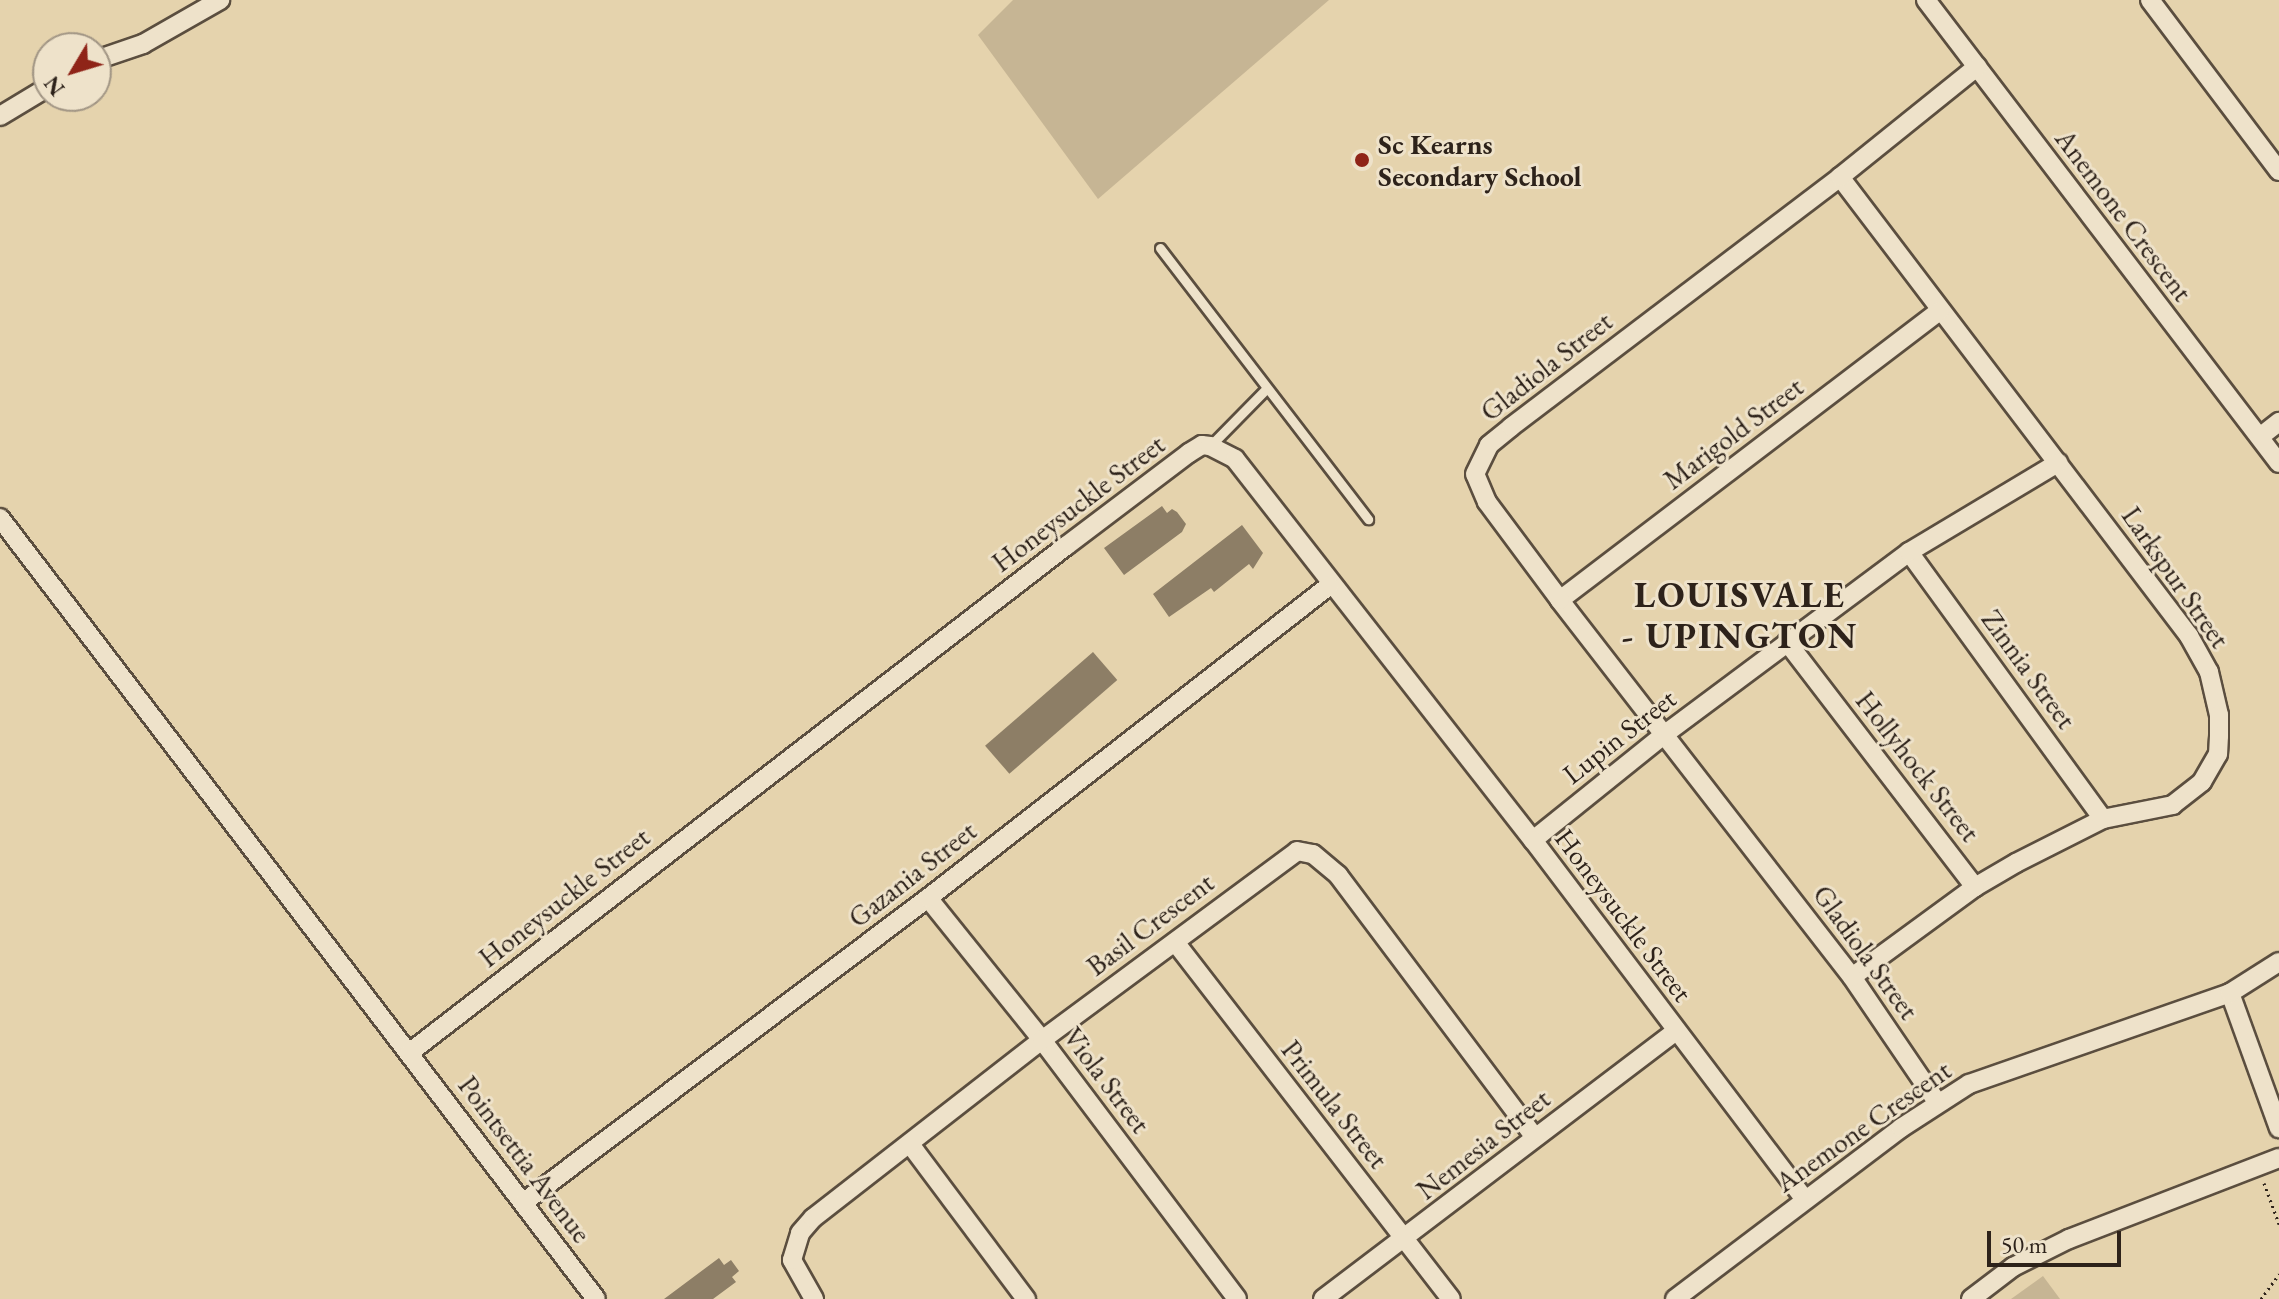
<!DOCTYPE html>
<html>
<head>
<meta charset="utf-8">
<style>
	body { margin:0 }
	#map { position:relative; width:2279px; height:1299px; overflow:hidden; background:#e5d3ad; font-family:"EB Garamond",serif }
	div>[style] { position:absolute }
	.green>* { inset:0; background:#c6b594 }
	.building>* { inset:0; background:#8d7e66; transform-origin:0 0 }
	.path>* { height:3px; margin-top:-1.5px; transform-origin:0; background:repeating-linear-gradient(90deg,#2d221a 0 2px,transparent 0 6px) }
	.roads { filter:drop-shadow(2px 0 #5b4e3f) drop-shadow(-2px 0 #5b4e3f) drop-shadow(0 2px #5b4e3f) drop-shadow(0 -2px #5b4e3f) }
	.service>* { height:9px; margin:-4.5px; padding:0 4.5px; transform-origin:4.5px; border-radius:4.5px; background:#eee2ca }
	.minor>* { height:18px; margin:-9px; padding:0 9px; transform-origin:9px; border-radius:9px; background:#eee2ca }
	.dots>* { width:22px; height:22px; translate:-50% -50%; box-sizing:border-box; border:4px solid #eee2ca; border-radius:50% }
	span { translate:-50% -50%; white-space:nowrap; text-align:center; line-height:1.15; -webkit-text-stroke:6px #eee2ca; paint-order:stroke }
	.poi-label { font-size:28px; color:#2d221a; font-weight:700 }
	.left { translate:0 -50%; text-align:left }
	.street-label { font-size:28px; color:#2d221a }
	.district-label { font-size:36px; color:#2d221a; font-weight:700; letter-spacing:2px }
	.north { position:absolute; left:32px; top:32px; width:80px; height:80px; box-sizing:border-box; background:#eee2ca; border:2px solid #a19584; border-radius:50%; rotate:232deg; font-size:22px; font-weight:700; line-height:32px; text-align:center; color:#2d221a }
	.north::after { content:''; display:block; margin:auto; width:28px; height:36px; background:#8f2418; clip-path:polygon(50% 0,100% 100%,50% 72%,0 100%) }
	.scale { position:absolute; left:1987px; top:1231px; width:134px; height:36px; box-sizing:border-box; border:4px solid #2d221a; border-top:0; padding-left:10px; font-size:24px; line-height:28px; white-space:nowrap; color:#2d221a; -webkit-text-stroke:6px #eee2ca; paint-order:stroke }
</style>
</head>
<body>
<div id="map">
	<div class="green">
		<div style="clip-path:polygon(1013px 0,1329px 0,1098px 199px,978px 35px)"></div>
		<div style="clip-path:polygon(2043px 1276px,2060px 1299px,2011px 1299px)"></div>
	</div>
	<div class="building">
		<div style="clip-path:polygon(1162px 506px,1167px 513px,1172px 509px,1177px 512px,1186px 524px,1182px 532px,1124px 575px,1104px 548px)"></div>
		<div style="clip-path:polygon(1242px 525px,1263px 553px,1253px 569px,1249px 564px,1214px 592px,1211px 588px,1169px 617px,1153px 594px)"></div>
		<div style="left:1093px;top:652px;width:37px;height:143px;rotate:49deg"></div>
		<div style="clip-path:polygon(719px 1258px,724px 1265px,731px 1260px,739px 1271px,732px 1277px,736px 1282px,713px 1299px,664px 1299px)"></div>
	</div>
	<div class="path">
		<div style="left:2264px;top:1183px;width:44px;rotate:69.9deg"></div>
		<div style="left:2261px;top:1299px;width:31px;rotate:-54deg"></div>
	</div>
	<div class="roads">
		<div class="service">
			<div style="left:1160px;top:248px;width:342px;rotate:52.5deg"></div>
			<div style="left:1210px;top:446px;width:81px;rotate:-45.5deg"></div>
		</div>
		<div class="minor">
			<div style="left:1926px;top:0;width:582px;rotate:52.68deg"></div>
			<div style="left:2150px;top:0;width:214px;rotate:53deg"></div>
			<div style="left:96px;top:60px;width:50px;rotate:-18.8deg"></div>
			<div style="left:143px;top:44px;width:89px;rotate:-29.7deg"></div>
			<div style="left:0;top:116px;width:56px;rotate:-31.1deg"></div>
			<div style="left:1840px;top:177px;width:577px;rotate:52.75deg"></div>
			<div style="left:2189px;top:636px;width:41px;rotate:60.9deg"></div>
			<div style="left:2209px;top:672px;width:44px;rotate:76.9deg"></div>
			<div style="left:2219px;top:715px;width:21px;rotate:90deg"></div>
			<div style="left:2219px;top:736px;width:18px;rotate:93deg"></div>
			<div style="left:2218px;top:754px;width:32px;rotate:120deg"></div>
			<div style="left:2202px;top:782px;width:37px;rotate:142deg"></div>
			<div style="left:2173px;top:805px;width:71px;rotate:168.7deg"></div>
			<div style="left:2103px;top:819px;width:97px;rotate:153.2deg"></div>
			<div style="left:2016px;top:863px;width:48px;rotate:149.7deg"></div>
			<div style="left:1975px;top:887px;width:152px;rotate:143.8deg"></div>
			<div style="left:2261px;top:436px;width:23px;rotate:-38deg"></div>
			<div style="left:0;top:518px;width:982px;rotate:52.65deg"></div>
			<div style="left:1909px;top:552px;width:330px;rotate:54deg"></div>
			<div style="left:1560px;top:600px;width:477px;rotate:-37.3deg"></div>
			<div style="left:1787px;top:642px;width:309px;rotate:52.5deg"></div>
			<div style="left:1533px;top:840px;width:169px;rotate:-38.8deg"></div>
			<div style="left:1665px;top:734px;width:304px;rotate:-36.7deg"></div>
			<div style="left:1909px;top:552px;width:174px;rotate:-30.9deg"></div>
			<div style="left:928px;top:898px;width:182px;rotate:51.2deg"></div>
			<div style="left:1042px;top:1040px;width:324px;rotate:53deg"></div>
			<div style="left:1175px;top:942px;width:451px;rotate:52.3deg"></div>
			<div style="left:2230px;top:993px;width:144px;rotate:70.1deg"></div>
			<div style="left:409px;top:1053px;width:830px;rotate:-37.66deg"></div>
			<div style="left:1066px;top:546px;width:154px;rotate:-37.1deg"></div>
			<div style="left:1189px;top:453px;width:15px;rotate:-32deg"></div>
			<div style="left:1202px;top:445px;width:8px;rotate:7deg"></div>
			<div style="left:1210px;top:446px;width:28px;rotate:27deg"></div>
			<div style="left:1235px;top:459px;width:484px;rotate:52deg"></div>
			<div style="left:1533px;top:840px;width:451px;rotate:52.9deg"></div>
			<div style="left:1937px;top:1102px;width:151px;rotate:-124.2deg"></div>
			<div style="left:1852px;top:977px;width:477px;rotate:-127.8deg"></div>
			<div style="left:1560px;top:600px;width:122px;rotate:-126.7deg"></div>
			<div style="left:1487px;top:502px;width:30px;rotate:-113deg"></div>
			<div style="left:1475px;top:474px;width:32px;rotate:-64deg"></div>
			<div style="left:1489px;top:445px;width:28px;rotate:-39deg"></div>
			<div style="left:1511px;top:427px;width:413px;rotate:-37.2deg"></div>
			<div style="left:1840px;top:177px;width:176px;rotate:-38.8deg"></div>
			<div style="left:910px;top:1144px;width:194px;rotate:53.2deg"></div>
			<div style="left:524px;top:1202px;width:506px;rotate:-36.96deg"></div>
			<div style="left:928px;top:898px;width:509px;rotate:-37.9deg"></div>
			<div style="left:814px;top:1299px;width:45px;rotate:-119.4deg"></div>
			<div style="left:792px;top:1260px;width:28px;rotate:-73deg"></div>
			<div style="left:800px;top:1233px;width:20px;rotate:-49deg"></div>
			<div style="left:813px;top:1218px;width:290px;rotate:-37.9deg"></div>
			<div style="left:1042px;top:1040px;width:317px;rotate:-36.5deg"></div>
			<div style="left:1297px;top:851px;width:16px;rotate:11deg"></div>
			<div style="left:1313px;top:854px;width:33px;rotate:40deg"></div>
			<div style="left:1338px;top:875px;width:328px;rotate:53.1deg"></div>
			<div style="left:1323px;top:1299px;width:443px;rotate:-37.2deg"></div>
			<div style="left:1675px;top:1299px;width:283px;rotate:-37.1deg"></div>
			<div style="left:1901px;top:1128px;width:81px;rotate:-32.9deg"></div>
			<div style="left:1969px;top:1084px;width:276px;rotate:-19.2deg"></div>
			<div style="left:2230px;top:993px;width:58px;rotate:-32.3deg"></div>
			<div style="left:1971px;top:1299px;width:53px;rotate:-37.3deg"></div>
			<div style="left:2013px;top:1267px;width:63px;rotate:-26.6deg"></div>
			<div style="left:2069px;top:1239px;width:225px;rotate:-21.1deg"></div>
		</div>
	</div>
	<div class="dots">
		<div style="left:1362px;top:160px;background:#8f2418"></div>
	</div>
	<div class="poi-label">
		<span class="left" style="left:1378px;top:160px">Sc Kearns<br>Secondary School</span>
	</div>
	<div class="street-label">
		<span style="left:2124px;top:215px;rotate:53deg">Anemone Crescent</span>
		<span style="left:1546px;top:366px;rotate:-38deg">Gladiola Street</span>
		<span style="left:1733px;top:433px;rotate:-37deg">Marigold Street</span>
		<span style="left:1078px;top:503px;rotate:-37deg">Honeysuckle Street</span>
		<span style="left:2176px;top:577px;rotate:55deg">Larkspur Street</span>
		<span style="left:2029px;top:669px;rotate:54deg">Zinnia Street</span>
		<span style="left:1619px;top:736px;rotate:-38deg">Lupin Street</span>
		<span style="left:1918px;top:766px;rotate:52deg">Hollyhock Street</span>
		<span style="left:912px;top:874px;rotate:-38deg">Gazania Street</span>
		<span style="left:564px;top:897px;rotate:-38deg">Honeysuckle Street</span>
		<span style="left:1624px;top:915px;rotate:53deg">Honeysuckle Street</span>
		<span style="left:1150px;top:924px;rotate:-37deg">Basil Crescent</span>
		<span style="left:1866px;top:952px;rotate:54deg">Gladiola Street</span>
		<span style="left:1107px;top:1080px;rotate:53deg">Viola Street</span>
		<span style="left:1335px;top:1104px;rotate:52deg">Primula Street</span>
		<span style="left:1863px;top:1126px;rotate:-35deg">Anemone Crescent</span>
		<span style="left:1483px;top:1144px;rotate:-38deg">Nemesia Street</span>
		<span style="left:525px;top:1159px;rotate:53deg">Pointsettia Avenue</span>
	</div>
	<div class="district-label">
		<span style="left:1740px;top:615px">LOUISVALE<br>- UPINGTON</span>
	</div>
	<div class="north">N</div>
	<div class="scale">50 m</div>
</div>
</body>
</html>
